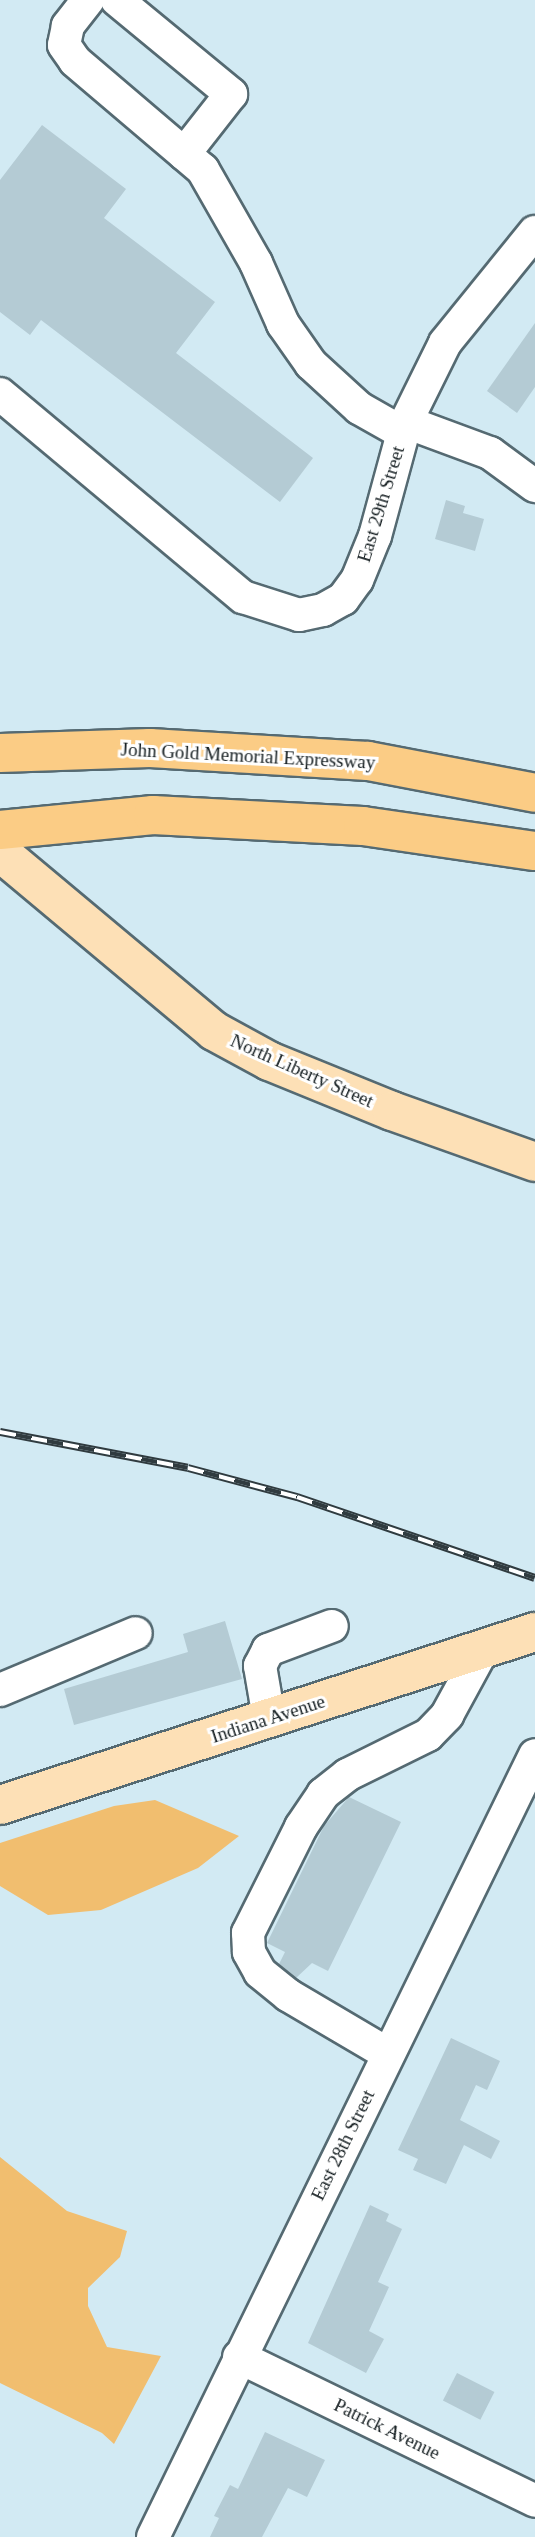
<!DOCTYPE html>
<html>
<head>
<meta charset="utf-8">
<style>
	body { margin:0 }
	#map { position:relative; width:535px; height:2537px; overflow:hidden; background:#d2eaf3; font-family:"Times New Roman",serif }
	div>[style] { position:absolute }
	.green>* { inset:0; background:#f1be6f }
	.building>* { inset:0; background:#b4cbd4; transform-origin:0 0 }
	.roads { filter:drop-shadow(2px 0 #556a72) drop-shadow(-2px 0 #556a72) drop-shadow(0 2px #556a72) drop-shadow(0 -2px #556a72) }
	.minor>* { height:32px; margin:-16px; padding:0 16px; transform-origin:16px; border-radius:16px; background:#fff }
	.major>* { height:38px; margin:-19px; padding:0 19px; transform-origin:19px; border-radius:19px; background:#fde0b6 }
	.highway>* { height:38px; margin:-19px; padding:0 19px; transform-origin:19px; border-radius:19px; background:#fbcc85 }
	.rail>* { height:8px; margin-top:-4px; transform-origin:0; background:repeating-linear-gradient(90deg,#fff 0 16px,#303b3f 0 32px); box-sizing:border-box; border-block:2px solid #303b3f }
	span { translate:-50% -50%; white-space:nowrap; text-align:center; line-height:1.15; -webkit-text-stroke:6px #fff; paint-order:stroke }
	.street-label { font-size:19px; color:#151e21 }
</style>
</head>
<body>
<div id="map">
	<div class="green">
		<div style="clip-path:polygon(155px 1800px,239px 1836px,198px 1868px,101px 1910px,48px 1915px,0 1886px,0 1843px,114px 1806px)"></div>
		<div style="clip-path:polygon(0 2157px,67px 2211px,127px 2231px,120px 2257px,88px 2288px,88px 2306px,107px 2347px,161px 2356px,114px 2444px,102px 2433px,0 2383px)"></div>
	</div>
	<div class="building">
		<div style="clip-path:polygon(42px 125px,126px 189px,104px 218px,215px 302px,176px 353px,313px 458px,280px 502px,41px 320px,30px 335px,0 312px,0 180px)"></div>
		<div style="clip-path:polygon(535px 323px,535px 387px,517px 413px,487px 391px)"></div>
		<div style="clip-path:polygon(446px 500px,465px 506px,463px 513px,484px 519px,475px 551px,435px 539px)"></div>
		<div style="clip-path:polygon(225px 1621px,242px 1679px,74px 1725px,64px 1689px,188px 1652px,183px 1634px)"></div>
		<div style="clip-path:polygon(349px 1797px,401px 1822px,328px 1971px,312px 1963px,296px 1978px,279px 1964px,285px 1952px,267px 1943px,324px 1826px)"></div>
		<div style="clip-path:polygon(451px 2038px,500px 2061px,487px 2090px,476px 2085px,460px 2120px,500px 2141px,491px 2159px,464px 2145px,446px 2184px,413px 2170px,418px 2159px,398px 2150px)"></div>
		<div style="clip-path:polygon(370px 2205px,389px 2214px,386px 2221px,402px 2229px,378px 2282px,389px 2287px,369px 2331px,384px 2339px,366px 2373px,308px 2343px)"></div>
		<div style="left:457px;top:2373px;width:42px;height:31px;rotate:27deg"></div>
		<div style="clip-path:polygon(265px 2432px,325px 2460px,307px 2497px,288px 2488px,262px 2537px,210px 2537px,219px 2518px,214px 2516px,230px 2485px,238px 2489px)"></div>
	</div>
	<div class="roads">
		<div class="minor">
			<div style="left:88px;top:0;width:33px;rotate:128deg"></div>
			<div style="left:68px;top:26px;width:19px;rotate:102deg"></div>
			<div style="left:64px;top:45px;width:19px;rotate:55deg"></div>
			<div style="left:75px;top:61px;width:168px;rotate:40.4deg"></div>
			<div style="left:203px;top:170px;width:107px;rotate:60.3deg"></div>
			<div style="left:256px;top:263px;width:67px;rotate:66.1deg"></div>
			<div style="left:283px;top:324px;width:49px;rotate:55deg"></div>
			<div style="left:311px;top:364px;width:65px;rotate:42.5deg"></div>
			<div style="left:359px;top:408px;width:51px;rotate:29.6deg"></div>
			<div style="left:117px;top:0;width:148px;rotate:39.5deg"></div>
			<div style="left:231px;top:94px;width:76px;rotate:128.1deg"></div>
			<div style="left:0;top:394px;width:317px;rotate:39.9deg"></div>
			<div style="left:243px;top:597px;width:59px;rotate:17.8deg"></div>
			<div style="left:299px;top:615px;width:25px;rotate:-12deg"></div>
			<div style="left:323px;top:610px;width:23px;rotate:-29deg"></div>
			<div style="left:343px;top:599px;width:24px;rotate:-54deg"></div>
			<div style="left:357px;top:580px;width:48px;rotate:-67.8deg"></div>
			<div style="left:375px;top:536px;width:118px;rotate:-74.8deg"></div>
			<div style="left:406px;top:422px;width:88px;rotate:-63.7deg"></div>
			<div style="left:445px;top:343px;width:143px;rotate:-51deg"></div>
			<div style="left:406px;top:422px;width:90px;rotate:20.3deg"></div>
			<div style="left:490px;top:453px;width:56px;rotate:36.3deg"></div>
			<div style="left:0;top:1690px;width:147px;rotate:-22.7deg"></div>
			<div style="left:269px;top:1718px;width:53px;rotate:-99.8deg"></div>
			<div style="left:260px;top:1666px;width:18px;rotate:-63deg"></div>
			<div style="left:268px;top:1650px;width:68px;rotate:-20.6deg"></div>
			<div style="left:388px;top:2054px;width:116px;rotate:-149.5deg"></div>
			<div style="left:288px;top:1995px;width:36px;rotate:-141deg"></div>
			<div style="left:260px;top:1972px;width:23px;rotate:-119deg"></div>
			<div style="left:249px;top:1952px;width:19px;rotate:-93deg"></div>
			<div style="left:248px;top:1933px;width:119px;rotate:-63.4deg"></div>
			<div style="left:301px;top:1827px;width:40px;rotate:-56deg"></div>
			<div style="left:323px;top:1794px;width:31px;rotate:-38deg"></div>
			<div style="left:347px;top:1775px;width:90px;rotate:-26.3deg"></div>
			<div style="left:428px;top:1735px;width:28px;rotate:-46deg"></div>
			<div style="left:447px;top:1715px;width:75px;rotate:-61.4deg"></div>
			<div style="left:239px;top:2357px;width:329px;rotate:25.9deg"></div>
			<div style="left:153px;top:2537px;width:870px;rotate:-63.96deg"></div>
		</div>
		<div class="major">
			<div style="left:0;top:852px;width:279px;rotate:39.9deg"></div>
			<div style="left:214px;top:1031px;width:63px;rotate:28.6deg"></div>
			<div style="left:269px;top:1061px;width:133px;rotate:22.1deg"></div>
			<div style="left:392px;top:1111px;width:152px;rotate:19.6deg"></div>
			<div style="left:0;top:1805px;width:562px;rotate:-17.92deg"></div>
		</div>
		<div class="highway">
			<div style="left:0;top:753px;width:150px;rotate:-1.9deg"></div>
			<div style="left:150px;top:748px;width:218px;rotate:3.4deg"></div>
			<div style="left:368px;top:761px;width:170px;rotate:10.8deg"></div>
			<div style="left:0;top:830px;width:154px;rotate:-5.6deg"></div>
			<div style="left:153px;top:815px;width:210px;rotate:3deg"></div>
			<div style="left:363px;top:826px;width:174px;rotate:8.3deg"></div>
		</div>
	</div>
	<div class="rail">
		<div style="left:0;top:1432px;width:191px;rotate:10.8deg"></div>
		<div style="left:188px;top:1468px;width:113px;rotate:14.9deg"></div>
		<div style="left:297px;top:1497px;width:251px;rotate:18.8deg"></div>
	</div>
	<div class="street-label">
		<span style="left:381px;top:504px;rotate:-73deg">East 29th Street</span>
		<span style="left:248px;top:756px;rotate:3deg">John Gold Memorial Expressway</span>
		<span style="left:302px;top:1071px;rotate:24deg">North Liberty Street</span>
		<span style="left:268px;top:1719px;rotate:-18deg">Indiana Avenue</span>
		<span style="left:343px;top:2145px;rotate:-64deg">East 28th Street</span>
		<span style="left:387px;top:2429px;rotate:26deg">Patrick Avenue</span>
	</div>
</div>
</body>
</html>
